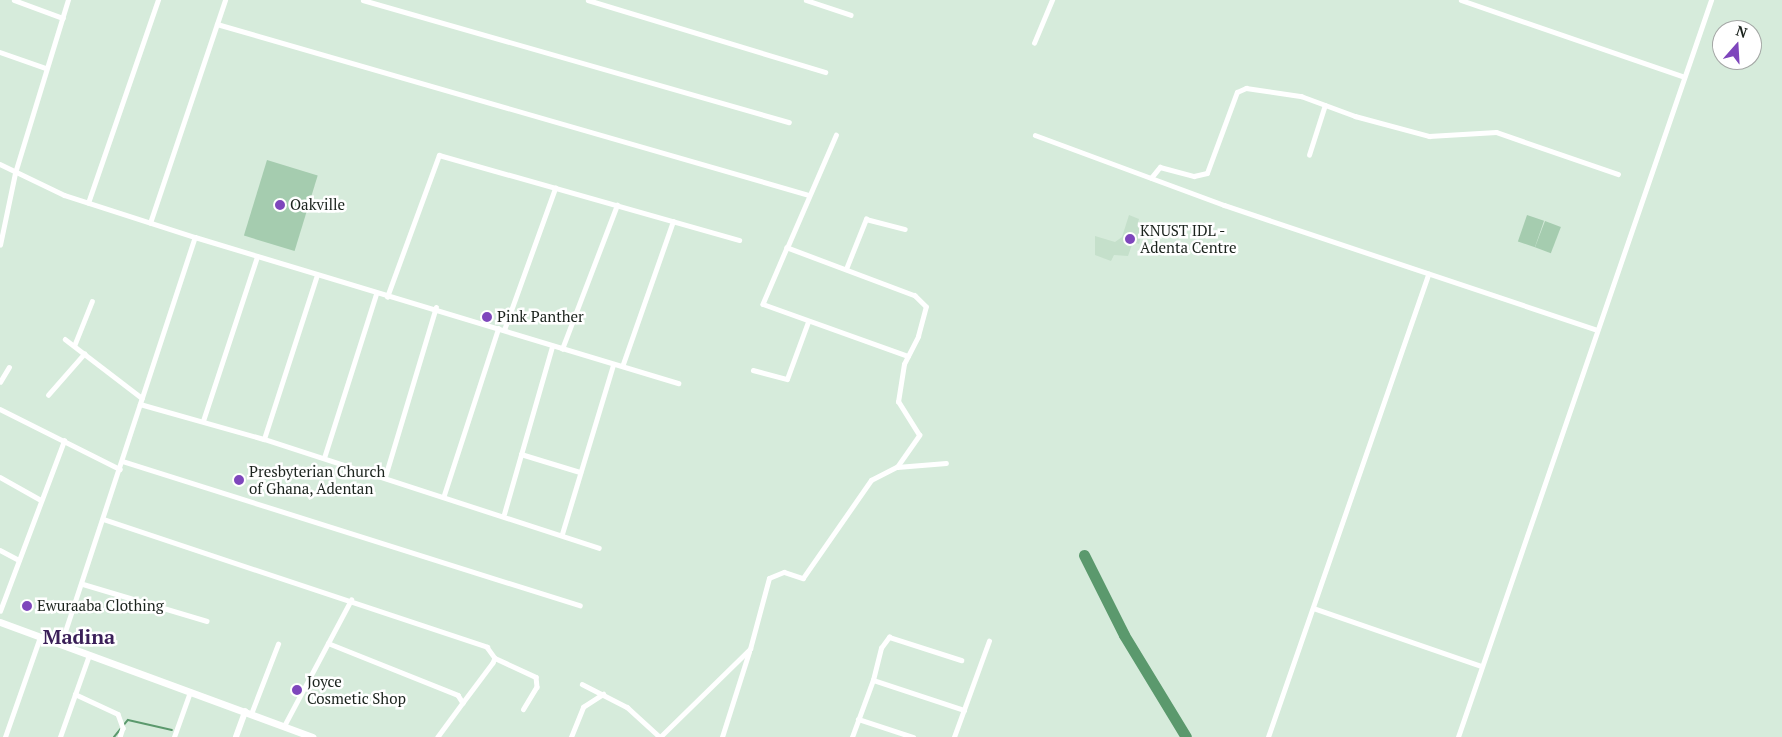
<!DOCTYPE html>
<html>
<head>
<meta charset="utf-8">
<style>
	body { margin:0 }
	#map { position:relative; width:1782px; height:737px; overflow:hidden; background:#d6ebdb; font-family:"PT Serif",serif }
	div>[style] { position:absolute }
	.built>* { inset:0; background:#c5e0cb }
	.green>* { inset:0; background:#a5ccaf; transform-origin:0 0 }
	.stream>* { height:2px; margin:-1px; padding:0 1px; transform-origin:1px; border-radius:1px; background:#5b996d }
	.river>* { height:11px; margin:-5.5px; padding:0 5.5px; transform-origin:5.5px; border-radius:5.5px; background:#5b996d }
	.minor>* { height:4.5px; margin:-2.25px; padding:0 2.25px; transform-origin:2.25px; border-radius:2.25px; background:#fff }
	.tertiary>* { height:5.5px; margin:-2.75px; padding:0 2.75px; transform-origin:2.75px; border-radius:2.75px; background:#fff }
	.secondary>* { height:7px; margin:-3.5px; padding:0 3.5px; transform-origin:3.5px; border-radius:3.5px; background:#fff }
	.dots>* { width:14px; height:14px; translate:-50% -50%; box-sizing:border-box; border:2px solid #fff; border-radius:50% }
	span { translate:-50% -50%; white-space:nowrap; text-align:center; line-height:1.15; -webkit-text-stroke:5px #fff; paint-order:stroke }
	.poi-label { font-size:15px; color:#1b231d }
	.left { translate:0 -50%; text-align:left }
	.district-label { font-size:20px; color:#3a1f58; font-weight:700 }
	.north { position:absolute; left:1712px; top:20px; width:50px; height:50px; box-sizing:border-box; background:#fff; border:1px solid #a4a7a5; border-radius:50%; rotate:19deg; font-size:14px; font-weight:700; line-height:20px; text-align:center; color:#1b231d }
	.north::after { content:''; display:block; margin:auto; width:18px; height:22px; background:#7e46bc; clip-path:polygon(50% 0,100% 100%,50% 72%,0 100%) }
</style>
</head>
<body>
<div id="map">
	<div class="built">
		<div style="clip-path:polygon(1129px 215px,1139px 219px,1137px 226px,1143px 229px,1139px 244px,1133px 242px,1128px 256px,1114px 255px,1111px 261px,1095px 255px,1095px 236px,1115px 242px,1122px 237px)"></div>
	</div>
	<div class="green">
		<div style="left:267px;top:160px;width:53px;height:79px;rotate:17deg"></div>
		<div style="left:1527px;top:215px;width:18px;height:28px;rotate:19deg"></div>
		<div style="left:1545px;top:221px;width:17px;height:28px;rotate:21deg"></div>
	</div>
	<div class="stream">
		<div style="left:114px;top:737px;width:22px;rotate:-51deg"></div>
		<div style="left:128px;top:720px;width:45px;rotate:12.8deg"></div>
	</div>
	<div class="river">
		<div style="left:1084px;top:555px;width:89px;rotate:63.4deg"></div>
		<div style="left:1124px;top:635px;width:119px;rotate:58.7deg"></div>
	</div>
	<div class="minor">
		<div style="left:14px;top:0;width:52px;rotate:20.2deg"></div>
		<div style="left:363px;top:0;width:443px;rotate:16deg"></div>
		<div style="left:588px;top:0;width:248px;rotate:16.9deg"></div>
		<div style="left:806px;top:0;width:47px;rotate:18.4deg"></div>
		<div style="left:1461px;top:0;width:236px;rotate:19deg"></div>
		<div style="left:217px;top:24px;width:616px;rotate:16.11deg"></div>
		<div style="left:1034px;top:43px;width:47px;rotate:-67.3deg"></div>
		<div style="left:0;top:52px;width:49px;rotate:19.2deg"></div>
		<div style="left:1035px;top:135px;width:202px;rotate:20.3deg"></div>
		<div style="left:1224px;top:205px;width:393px;rotate:18.5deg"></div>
		<div style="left:1309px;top:155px;width:52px;rotate:-72.3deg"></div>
		<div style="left:0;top:164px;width:71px;rotate:25.8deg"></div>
		<div style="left:64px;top:195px;width:138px;rotate:17.8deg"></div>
		<div style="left:195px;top:237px;width:505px;rotate:16.82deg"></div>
		<div style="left:1151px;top:178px;width:14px;rotate:-51deg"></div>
		<div style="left:1160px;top:167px;width:35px;rotate:15deg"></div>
		<div style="left:1194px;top:176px;width:13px;rotate:-13deg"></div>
		<div style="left:1207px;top:173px;width:86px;rotate:-69.7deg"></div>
		<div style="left:1237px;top:92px;width:10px;rotate:-24deg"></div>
		<div style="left:1246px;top:88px;width:56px;rotate:8.3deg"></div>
		<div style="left:1301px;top:96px;width:58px;rotate:20.3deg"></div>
		<div style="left:1355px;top:116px;width:77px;rotate:15.1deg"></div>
		<div style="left:1429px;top:136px;width:67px;rotate:-3.4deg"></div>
		<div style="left:1496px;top:132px;width:129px;rotate:19deg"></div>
		<div style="left:88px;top:203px;width:215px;rotate:-71deg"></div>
		<div style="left:150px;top:223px;width:235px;rotate:-71.4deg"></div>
		<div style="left:0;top:245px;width:74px;rotate:-78.2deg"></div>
		<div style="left:15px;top:173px;width:181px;rotate:-73deg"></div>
		<div style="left:787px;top:248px;width:123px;rotate:-66.6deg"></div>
		<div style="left:846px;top:269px;width:54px;rotate:-68.2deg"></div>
		<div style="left:866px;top:219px;width:40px;rotate:14.4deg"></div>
		<div style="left:387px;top:297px;width:151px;rotate:-69.9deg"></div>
		<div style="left:439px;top:155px;width:312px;rotate:15.8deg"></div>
		<div style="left:504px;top:330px;width:151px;rotate:-70.2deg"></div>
		<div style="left:65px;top:339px;width:97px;rotate:37.5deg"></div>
		<div style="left:74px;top:346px;width:48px;rotate:-68.2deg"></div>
		<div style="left:562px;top:349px;width:154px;rotate:-69.1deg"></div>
		<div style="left:623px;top:364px;width:151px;rotate:-70.7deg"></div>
		<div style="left:753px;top:370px;width:35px;rotate:15deg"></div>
		<div style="left:787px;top:379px;width:61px;rotate:-69.8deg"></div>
		<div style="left:0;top:382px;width:17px;rotate:-59deg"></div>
		<div style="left:48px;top:395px;width:55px;rotate:-48.7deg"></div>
		<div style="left:140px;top:404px;width:129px;rotate:15.8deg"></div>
		<div style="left:264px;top:439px;width:352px;rotate:18deg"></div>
		<div style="left:0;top:409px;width:134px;rotate:26.6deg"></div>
		<div style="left:203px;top:421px;width:173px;rotate:-71.8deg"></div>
		<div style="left:264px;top:439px;width:172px;rotate:-72.1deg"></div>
		<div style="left:521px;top:454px;width:62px;rotate:17deg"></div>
		<div style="left:324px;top:458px;width:172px;rotate:-72.4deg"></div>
		<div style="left:122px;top:461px;width:480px;rotate:17.5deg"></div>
		<div style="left:897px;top:467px;width:39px;rotate:-55deg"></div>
		<div style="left:919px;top:435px;width:39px;rotate:-122deg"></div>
		<div style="left:898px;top:402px;width:38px;rotate:-81deg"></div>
		<div style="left:904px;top:364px;width:31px;rotate:-63deg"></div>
		<div style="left:918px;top:336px;width:30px;rotate:-75deg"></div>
		<div style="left:926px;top:307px;width:16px;rotate:-135deg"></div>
		<div style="left:915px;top:296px;width:137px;rotate:-159.4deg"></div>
		<div style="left:787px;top:248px;width:61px;rotate:113.2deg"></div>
		<div style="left:763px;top:304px;width:154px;rotate:19.7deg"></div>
		<div style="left:0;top:477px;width:47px;rotate:29.3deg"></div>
		<div style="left:385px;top:477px;width:177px;rotate:-73.3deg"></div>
		<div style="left:444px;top:495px;width:175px;rotate:-72deg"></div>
		<div style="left:504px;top:514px;width:174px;rotate:-74deg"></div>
		<div style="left:103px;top:519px;width:405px;rotate:18.4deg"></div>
		<div style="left:487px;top:647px;width:14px;rotate:54deg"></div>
		<div style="left:495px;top:658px;width:5px;rotate:112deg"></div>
		<div style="left:493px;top:663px;width:50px;rotate:126.9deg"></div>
		<div style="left:562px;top:534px;width:177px;rotate:-73.2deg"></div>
		<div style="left:0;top:550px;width:21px;rotate:28deg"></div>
		<div style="left:83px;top:584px;width:129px;rotate:16.6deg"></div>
		<div style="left:1313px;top:608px;width:178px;rotate:19deg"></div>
		<div style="left:0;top:611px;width:182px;rotate:-69.4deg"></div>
		<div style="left:328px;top:643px;width:140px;rotate:21.8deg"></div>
		<div style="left:458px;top:695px;width:9px;rotate:58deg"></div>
		<div style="left:463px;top:703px;width:42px;rotate:126.3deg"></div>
		<div style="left:61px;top:644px;width:428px;rotate:-71.8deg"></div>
		<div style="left:495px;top:658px;width:45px;rotate:24.9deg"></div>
		<div style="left:536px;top:677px;width:10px;rotate:84deg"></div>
		<div style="left:537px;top:687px;width:26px;rotate:121deg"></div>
		<div style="left:873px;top:680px;width:33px;rotate:-76deg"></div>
		<div style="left:881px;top:648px;width:14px;rotate:-54deg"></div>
		<div style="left:889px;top:637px;width:76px;rotate:17.7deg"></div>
		<div style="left:582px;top:684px;width:51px;rotate:27.1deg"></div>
		<div style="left:627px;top:707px;width:45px;rotate:42.3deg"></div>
		<div style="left:660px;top:737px;width:126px;rotate:-44.4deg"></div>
		<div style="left:750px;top:649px;width:73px;rotate:-75deg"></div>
		<div style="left:769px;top:578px;width:16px;rotate:-22deg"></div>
		<div style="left:784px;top:572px;width:20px;rotate:18deg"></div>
		<div style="left:803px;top:578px;width:119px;rotate:-55.2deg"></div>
		<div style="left:871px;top:480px;width:29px;rotate:-27deg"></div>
		<div style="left:897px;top:467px;width:49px;rotate:-4.7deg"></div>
		<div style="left:75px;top:694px;width:47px;rotate:24.9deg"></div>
		<div style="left:118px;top:714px;width:15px;rotate:70deg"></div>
		<div style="left:123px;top:728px;width:9px;rotate:108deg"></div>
		<div style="left:251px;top:714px;width:75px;rotate:-68.9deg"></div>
		<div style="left:858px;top:719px;width:58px;rotate:18.1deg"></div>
		<div style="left:284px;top:726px;width:143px;rotate:-62deg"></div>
		<div style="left:5px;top:737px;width:106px;rotate:-70.7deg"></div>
		<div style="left:60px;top:737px;width:87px;rotate:-70.5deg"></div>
		<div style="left:174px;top:737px;width:48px;rotate:-70.4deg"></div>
		<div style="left:571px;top:737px;width:32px;rotate:-68deg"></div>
		<div style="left:583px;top:707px;width:24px;rotate:-33deg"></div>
		<div style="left:722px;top:737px;width:89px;rotate:-72.4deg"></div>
		<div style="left:852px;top:737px;width:61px;rotate:-69.8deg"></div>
		<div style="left:873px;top:680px;width:96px;rotate:18.2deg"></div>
		<div style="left:954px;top:737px;width:102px;rotate:-70deg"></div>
		<div style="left:1268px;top:737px;width:490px;rotate:-70.9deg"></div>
		<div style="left:1458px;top:737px;width:779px;rotate:-71.05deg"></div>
	</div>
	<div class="tertiary">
		<div style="left:236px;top:737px;width:27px;rotate:-70deg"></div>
	</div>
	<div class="secondary">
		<div style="left:0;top:622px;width:333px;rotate:20.2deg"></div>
	</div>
	<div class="dots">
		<div style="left:280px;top:205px;background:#7e46bc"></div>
		<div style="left:1130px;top:239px;background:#7e46bc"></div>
		<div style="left:487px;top:317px;background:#7e46bc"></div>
		<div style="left:239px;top:480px;background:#7e46bc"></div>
		<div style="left:27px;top:606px;background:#7e46bc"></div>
		<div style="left:297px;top:690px;background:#7e46bc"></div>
	</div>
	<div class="poi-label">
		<span class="left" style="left:290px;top:205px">Oakville</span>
		<span class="left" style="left:1140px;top:239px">KNUST IDL -<br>Adenta Centre</span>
		<span class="left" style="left:497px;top:317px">Pink Panther</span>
		<span class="left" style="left:249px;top:480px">Presbyterian Church<br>of Ghana, Adentan</span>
		<span class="left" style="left:37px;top:606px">Ewuraaba Clothing</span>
		<span class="left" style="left:307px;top:690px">Joyce<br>Cosmetic Shop</span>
	</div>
	<div class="district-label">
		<span style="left:79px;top:636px">Madina</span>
	</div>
	<div class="north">N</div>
</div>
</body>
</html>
